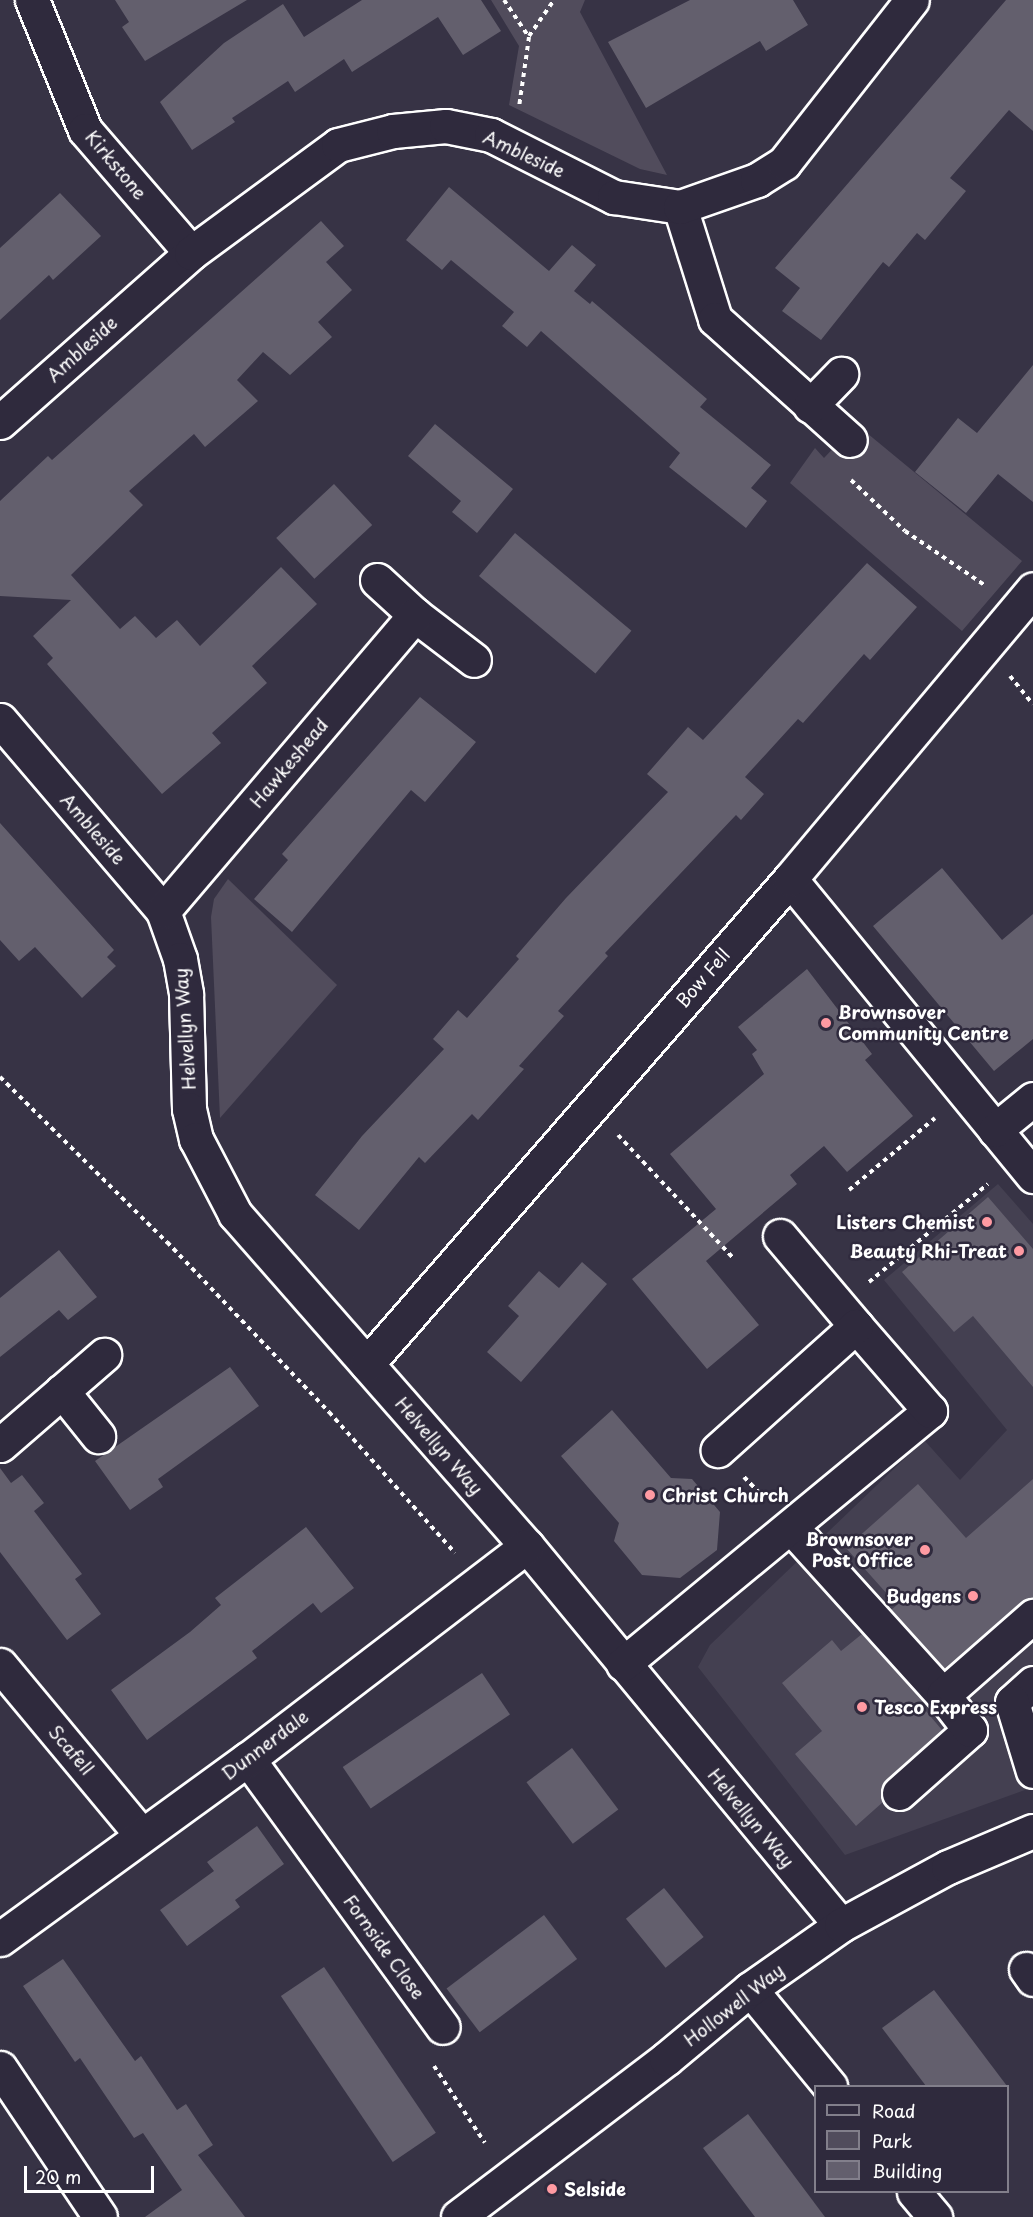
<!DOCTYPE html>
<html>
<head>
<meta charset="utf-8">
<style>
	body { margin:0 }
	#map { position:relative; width:1033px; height:2217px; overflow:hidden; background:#373345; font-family:"Playpen Sans",sans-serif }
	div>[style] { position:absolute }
	.built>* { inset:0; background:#444051 }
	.green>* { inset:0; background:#514c5c }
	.building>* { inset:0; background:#635f6d; transform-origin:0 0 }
	.path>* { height:4px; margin-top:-2px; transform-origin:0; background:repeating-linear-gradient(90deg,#fff 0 4.5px,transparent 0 9px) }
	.roads { filter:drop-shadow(2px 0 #fff) drop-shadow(-2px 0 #fff) drop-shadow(0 2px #fff) drop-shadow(0 -2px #fff) }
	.minor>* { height:33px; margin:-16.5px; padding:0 16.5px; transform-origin:16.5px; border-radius:16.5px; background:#2f2a3d }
	.dots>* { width:16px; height:16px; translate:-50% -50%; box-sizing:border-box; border:3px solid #2f2a3d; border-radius:50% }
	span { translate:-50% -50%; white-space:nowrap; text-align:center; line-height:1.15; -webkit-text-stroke:5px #2f2a3d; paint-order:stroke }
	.street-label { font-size:18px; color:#fff }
	.poi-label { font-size:18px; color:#fff; font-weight:700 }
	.left { translate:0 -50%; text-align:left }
	.right { translate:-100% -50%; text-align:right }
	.legend { position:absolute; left:814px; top:2085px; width:195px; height:108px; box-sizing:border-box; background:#2f2a3d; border:2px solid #827f8b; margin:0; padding:8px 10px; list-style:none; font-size:18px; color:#fff }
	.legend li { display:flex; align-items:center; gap:12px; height:30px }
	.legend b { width:30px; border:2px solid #827f8b }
	.scale { position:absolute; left:24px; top:2166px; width:130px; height:27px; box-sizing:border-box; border:3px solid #fff; border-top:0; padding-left:8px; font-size:18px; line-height:21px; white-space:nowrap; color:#fff; -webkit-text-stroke:4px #2f2a3d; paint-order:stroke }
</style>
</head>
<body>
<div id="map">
	<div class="built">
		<div style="clip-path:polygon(998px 1184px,1033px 1224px,1033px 1787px,845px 1855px,698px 1667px,710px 1645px,924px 1440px,960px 1480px,1007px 1430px,884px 1280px)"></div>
	</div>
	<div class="green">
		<div style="clip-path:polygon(491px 0,585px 0,580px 12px,667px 175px,640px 169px,509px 105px,519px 46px)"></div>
		<div style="clip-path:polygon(856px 424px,1022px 561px,962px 631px,790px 483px,815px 448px,824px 458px)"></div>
		<div style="clip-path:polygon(228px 879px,337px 985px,220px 1118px,211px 917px,214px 899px)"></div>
	</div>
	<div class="building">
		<div style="clip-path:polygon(115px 0,247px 0,145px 61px,122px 27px,129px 22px)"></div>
		<div style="clip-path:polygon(362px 0,481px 0,501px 31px,463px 55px,438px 17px,352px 72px,344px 59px,295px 92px,288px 81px,232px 118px,235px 122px,192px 150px,160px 102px,224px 43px,283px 4px,304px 37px)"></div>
		<div style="clip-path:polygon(690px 0,793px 0,808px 25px,766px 51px,760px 41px,646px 108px,608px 42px)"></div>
		<div style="clip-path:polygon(1006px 0,1033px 0,1033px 131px,1009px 110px,950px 178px,966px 191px,925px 240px,917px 233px,889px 267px,883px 262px,821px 340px,782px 311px,800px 288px,775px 268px)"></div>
		<div style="clip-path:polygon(449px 187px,549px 271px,572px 245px,596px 265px,574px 291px,590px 304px,592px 301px,707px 399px,700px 407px,771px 465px,751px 488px,767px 501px,746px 528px,669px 467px,680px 453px,541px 331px,527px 347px,502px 326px,514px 312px,451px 260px,442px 270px,406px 240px)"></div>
		<div style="clip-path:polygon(60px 193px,101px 236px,53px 280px,49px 275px,0 320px,0 248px)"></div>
		<div style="clip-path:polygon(321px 221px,344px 246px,326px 262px,352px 290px,318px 322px,332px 337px,290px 375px,263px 352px,237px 380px,258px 401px,205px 447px,194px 434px,129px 491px,143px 505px,71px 575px,120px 629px,135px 616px,156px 638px,177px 620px,200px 646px,281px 567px,317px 604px,252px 666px,267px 683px,212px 733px,221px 743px,162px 794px,47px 664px,53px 658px,33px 636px,71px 600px,0 596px,0 501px,48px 456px,52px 460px)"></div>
		<div style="clip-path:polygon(1033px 365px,1033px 502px,998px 474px,966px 513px,915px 472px,958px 418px,977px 433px)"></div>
		<div style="clip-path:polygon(435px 424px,513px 489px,477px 533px,452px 512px,461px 501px,408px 456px)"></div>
		<div style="left:334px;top:484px;width:56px;height:79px;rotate:47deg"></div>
		<div style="left:515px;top:533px;width:152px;height:56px;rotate:40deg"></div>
		<div style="clip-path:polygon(867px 563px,917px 607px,870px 660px,864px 654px,803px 723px,798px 719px,745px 777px,764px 794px,741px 820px,736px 815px,605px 953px,608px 956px,558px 1011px,564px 1016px,519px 1066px,524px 1069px,478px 1120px,472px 1114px,425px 1163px,419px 1157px,359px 1230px,315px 1195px,362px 1136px,444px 1049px,433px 1039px,458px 1010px,467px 1018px,519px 959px,516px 956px,566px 898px,668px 792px,647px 774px,688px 727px,703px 740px)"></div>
		<div style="clip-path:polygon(420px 697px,476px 742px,425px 802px,411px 790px,292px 932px,254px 899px,288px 860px,282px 854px)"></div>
		<div style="clip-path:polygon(0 823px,114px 950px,107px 957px,116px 966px,82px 998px,35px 947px,19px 961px,0 940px)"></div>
		<div style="clip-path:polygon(942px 868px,1002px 940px,1033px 914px,1033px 1039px,994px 1071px,873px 926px)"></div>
		<div style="clip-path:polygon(807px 969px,872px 1054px,865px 1060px,913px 1116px,847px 1172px,824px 1146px,790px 1175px,797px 1184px,706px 1261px,759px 1325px,707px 1369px,632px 1279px,716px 1209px,670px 1154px,764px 1074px,752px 1054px,757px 1050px,738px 1027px)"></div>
		<div style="clip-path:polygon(988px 1197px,1033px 1249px,1033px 1387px,973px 1316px,954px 1332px,902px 1272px)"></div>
		<div style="clip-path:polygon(59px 1250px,97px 1297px,68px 1320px,59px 1310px,0 1357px,0 1298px)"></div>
		<div style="clip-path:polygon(582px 1262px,607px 1284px,521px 1382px,487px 1352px,519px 1316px,508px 1306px,539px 1271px,559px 1288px)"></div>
		<div style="clip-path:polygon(230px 1367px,259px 1406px,158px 1479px,163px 1487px,130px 1510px,95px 1461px)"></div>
		<div style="clip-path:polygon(612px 1410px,671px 1478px,692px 1479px,720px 1512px,717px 1550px,680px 1578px,642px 1575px,614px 1541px,619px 1523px,561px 1456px)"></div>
		<div style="clip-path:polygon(0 1468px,11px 1483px,22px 1475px,44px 1503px,34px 1511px,82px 1574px,75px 1579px,101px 1614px,67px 1640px,0 1552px)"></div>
		<div style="clip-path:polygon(1033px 1479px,1033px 1598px,1021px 1602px,945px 1669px,891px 1610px,897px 1605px,846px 1548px,918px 1484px,966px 1538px)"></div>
		<div style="clip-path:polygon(306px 1527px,354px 1588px,321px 1613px,313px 1603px,252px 1651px,257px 1658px,147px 1740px,111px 1690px,190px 1632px,221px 1605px,215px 1598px)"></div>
		<div style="clip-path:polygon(862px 1634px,923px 1701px,920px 1704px,942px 1730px,887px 1779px,881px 1788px,883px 1802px,856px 1826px,795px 1754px,822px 1731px,782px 1683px,832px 1640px,841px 1651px)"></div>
		<div style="left:482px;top:1673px;width:50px;height:168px;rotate:56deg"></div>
		<div style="left:572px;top:1748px;width:77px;height:57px;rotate:53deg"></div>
		<div style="clip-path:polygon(257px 1826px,284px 1864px,235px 1900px,240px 1907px,187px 1946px,160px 1910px,214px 1871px,207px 1862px)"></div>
		<div style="left:664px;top:1888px;width:63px;height:49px;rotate:51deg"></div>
		<div style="left:544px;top:1915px;width:55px;height:122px;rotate:53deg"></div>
		<div style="clip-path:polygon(63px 1959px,135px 2061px,141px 2056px,177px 2110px,186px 2104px,213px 2145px,198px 2155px,245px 2217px,145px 2217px,182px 2190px,143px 2133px,134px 2138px,80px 2058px,75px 2062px,23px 1986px)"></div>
		<div style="left:324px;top:1967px;width:200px;height:52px;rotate:56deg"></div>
		<div style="clip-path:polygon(934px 1990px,964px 2029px,1007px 2086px,926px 2086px,882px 2028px)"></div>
		<div style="clip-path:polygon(748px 2114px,825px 2217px,755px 2217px,703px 2148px)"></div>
	</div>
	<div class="path">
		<div style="left:504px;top:0;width:45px;rotate:56deg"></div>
		<div style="left:529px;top:37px;width:71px;rotate:98.1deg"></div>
		<div style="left:529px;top:36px;width:44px;rotate:-55.2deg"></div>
		<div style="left:851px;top:480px;width:74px;rotate:43.4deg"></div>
		<div style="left:905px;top:531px;width:98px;rotate:34.2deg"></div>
		<div style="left:1010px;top:676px;width:36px;rotate:51deg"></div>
		<div style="left:0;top:1077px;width:235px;rotate:44.7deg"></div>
		<div style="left:167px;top:1242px;width:235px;rotate:46.4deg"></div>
		<div style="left:329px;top:1412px;width:189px;rotate:48.2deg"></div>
		<div style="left:618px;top:1135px;width:167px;rotate:46.9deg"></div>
		<div style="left:849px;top:1190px;width:112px;rotate:-39.9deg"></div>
		<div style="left:869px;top:1282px;width:154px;rotate:-39.5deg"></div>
		<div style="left:744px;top:1477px;width:29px;rotate:46deg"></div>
		<div style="left:434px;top:2066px;width:92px;rotate:56.5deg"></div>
	</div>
	<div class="roads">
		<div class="minor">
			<div style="left:32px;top:0;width:140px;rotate:67.8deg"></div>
			<div style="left:85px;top:130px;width:162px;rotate:49.2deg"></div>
			<div style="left:680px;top:207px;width:117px;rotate:72.6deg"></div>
			<div style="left:715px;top:319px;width:181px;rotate:41.9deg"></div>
			<div style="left:810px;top:406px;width:45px;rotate:-45.9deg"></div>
			<div style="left:0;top:422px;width:255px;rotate:-41.5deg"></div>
			<div style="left:191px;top:253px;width:182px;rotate:-36.3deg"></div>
			<div style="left:338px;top:145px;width:57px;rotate:-14.3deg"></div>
			<div style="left:393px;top:131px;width:53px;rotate:-5.4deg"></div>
			<div style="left:446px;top:126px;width:46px;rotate:11.3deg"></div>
			<div style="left:491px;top:135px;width:138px;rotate:26.8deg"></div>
			<div style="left:614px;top:197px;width:67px;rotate:8.6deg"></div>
			<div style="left:680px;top:207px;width:82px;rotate:-19.3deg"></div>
			<div style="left:757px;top:180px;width:32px;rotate:-32deg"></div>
			<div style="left:784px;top:163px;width:207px;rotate:-51.9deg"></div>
			<div style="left:377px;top:580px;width:52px;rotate:42.6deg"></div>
			<div style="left:415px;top:615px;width:74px;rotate:37.3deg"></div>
			<div style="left:0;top:720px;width:251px;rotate:49.5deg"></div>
			<div style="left:163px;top:911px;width:51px;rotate:70.5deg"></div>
			<div style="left:180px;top:959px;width:36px;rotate:80deg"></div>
			<div style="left:186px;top:994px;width:115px;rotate:88.5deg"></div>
			<div style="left:189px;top:1109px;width:31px;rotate:77deg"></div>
			<div style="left:196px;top:1139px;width:85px;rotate:62.5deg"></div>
			<div style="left:235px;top:1214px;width:442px;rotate:48.7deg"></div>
			<div style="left:527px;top:1546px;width:492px;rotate:50.4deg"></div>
			<div style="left:790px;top:879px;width:384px;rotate:50.7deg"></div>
			<div style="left:163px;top:911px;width:389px;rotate:-49.6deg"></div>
			<div style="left:995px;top:1130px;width:49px;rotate:-39.2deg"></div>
			<div style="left:780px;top:1236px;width:118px;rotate:49.8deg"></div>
			<div style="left:367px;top:1364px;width:644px;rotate:-48.91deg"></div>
			<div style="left:790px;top:879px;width:378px;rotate:-50deg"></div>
			<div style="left:62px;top:1391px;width:58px;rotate:51.3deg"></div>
			<div style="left:0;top:1445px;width:138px;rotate:-40.9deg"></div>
			<div style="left:791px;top:1527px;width:227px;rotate:47.9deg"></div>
			<div style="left:623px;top:1664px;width:398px;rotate:-39.5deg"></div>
			<div style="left:930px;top:1411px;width:113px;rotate:-131deg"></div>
			<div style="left:856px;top:1326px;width:186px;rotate:138.1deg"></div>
			<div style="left:0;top:1665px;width:220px;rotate:50.2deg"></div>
			<div style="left:1033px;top:1683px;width:28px;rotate:138deg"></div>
			<div style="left:1012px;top:1702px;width:72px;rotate:73.1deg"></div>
			<div style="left:248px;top:1759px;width:331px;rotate:54deg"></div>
			<div style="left:899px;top:1793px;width:95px;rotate:-41.6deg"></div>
			<div style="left:970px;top:1730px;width:44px;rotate:-127.6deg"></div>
			<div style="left:943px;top:1695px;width:120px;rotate:-41.3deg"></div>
			<div style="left:0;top:1939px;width:306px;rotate:-36deg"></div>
			<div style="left:248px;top:1759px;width:351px;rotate:-37.4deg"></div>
			<div style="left:1026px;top:1969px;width:12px;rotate:55deg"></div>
			<div style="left:750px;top:1989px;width:126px;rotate:50.5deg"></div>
			<div style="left:0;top:2068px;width:179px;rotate:56.1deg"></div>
			<div style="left:914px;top:2192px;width:33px;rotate:50deg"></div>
			<div style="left:458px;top:2217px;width:261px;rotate:-37.2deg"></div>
			<div style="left:666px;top:2059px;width:109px;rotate:-39.8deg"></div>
			<div style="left:750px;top:1989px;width:111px;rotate:-35.1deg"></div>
			<div style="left:841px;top:1925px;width:122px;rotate:-28.5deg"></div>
			<div style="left:948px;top:1867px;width:92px;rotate:-23deg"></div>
		</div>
	</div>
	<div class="dots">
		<div style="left:826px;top:1023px;background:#ff9aa2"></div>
		<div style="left:987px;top:1222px;background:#ff9aa2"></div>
		<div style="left:1019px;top:1251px;background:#ff9aa2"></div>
		<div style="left:650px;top:1495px;background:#ff9aa2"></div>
		<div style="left:925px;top:1550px;background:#ff9aa2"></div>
		<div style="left:973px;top:1596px;background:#ff9aa2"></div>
		<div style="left:862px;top:1707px;background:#ff9aa2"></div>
		<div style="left:552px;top:2189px;background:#ff9aa2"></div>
	</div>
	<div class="street-label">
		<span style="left:524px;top:154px;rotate:25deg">Ambleside</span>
		<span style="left:116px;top:165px;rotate:50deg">Kirkstone</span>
		<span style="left:82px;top:349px;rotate:-42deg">Ambleside</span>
		<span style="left:289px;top:763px;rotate:-50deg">Hawkeshead</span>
		<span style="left:93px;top:829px;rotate:49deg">Ambleside</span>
		<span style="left:703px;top:978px;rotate:-49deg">Bow Fell</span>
		<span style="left:185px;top:1029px;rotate:-94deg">Helvellyn Way</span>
		<span style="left:439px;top:1446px;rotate:49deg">Helvellyn Way</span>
		<span style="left:265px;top:1745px;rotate:-37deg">Dunnerdale</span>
		<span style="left:71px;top:1750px;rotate:50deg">Scafell</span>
		<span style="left:751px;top:1818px;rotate:50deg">Helvellyn Way</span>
		<span style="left:384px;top:1947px;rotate:54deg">Fornside Close</span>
		<span style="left:734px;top:2005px;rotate:-38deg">Hollowell Way</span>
	</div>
	<div class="poi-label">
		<span class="left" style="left:838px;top:1023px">Brownsover<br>Community Centre</span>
		<span class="right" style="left:975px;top:1222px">Listers Chemist</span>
		<span class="right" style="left:1007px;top:1251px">Beauty Rhi-Treat</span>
		<span class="left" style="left:662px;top:1495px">Christ Church</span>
		<span class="right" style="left:913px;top:1550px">Brownsover<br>Post Office</span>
		<span class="right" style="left:961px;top:1596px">Budgens</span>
		<span class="left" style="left:874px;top:1707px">Tesco Express</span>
		<span class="left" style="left:564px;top:2189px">Selside</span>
	</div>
	<ul class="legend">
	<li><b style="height:8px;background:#2f2a3d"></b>Road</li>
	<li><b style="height:16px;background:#514c5c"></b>Park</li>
	<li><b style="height:16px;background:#635f6d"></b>Building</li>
	</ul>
	<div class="scale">20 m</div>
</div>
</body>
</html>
